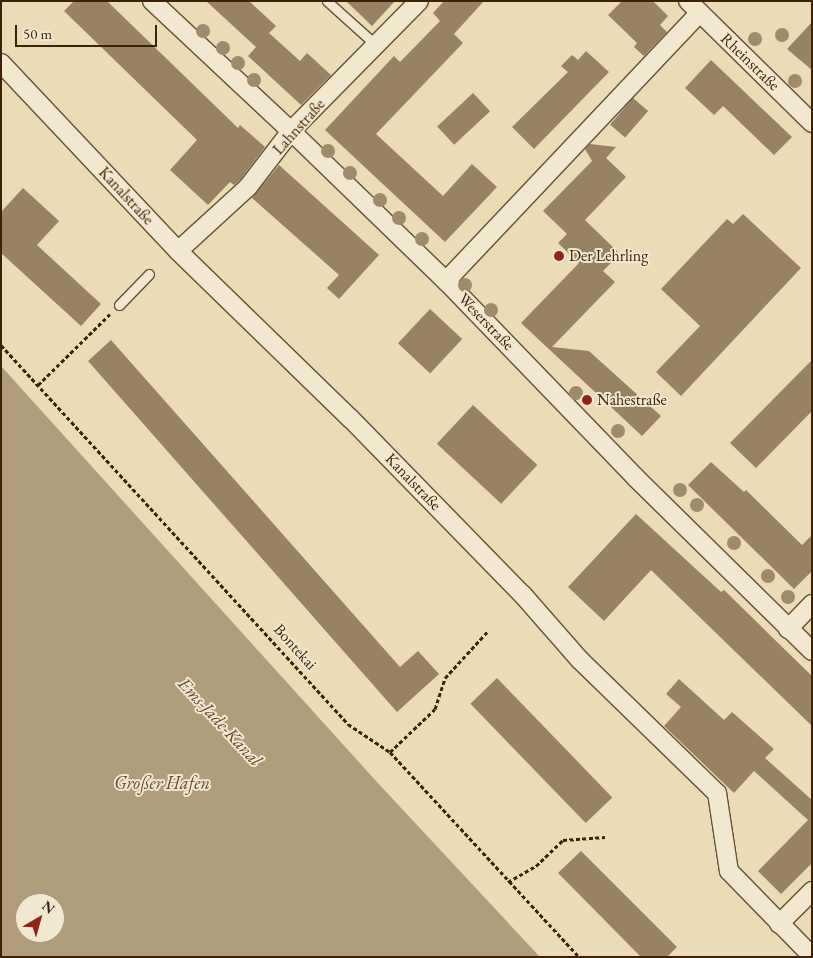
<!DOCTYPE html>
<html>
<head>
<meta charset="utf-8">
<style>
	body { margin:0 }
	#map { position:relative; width:813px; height:958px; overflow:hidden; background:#ebdcb6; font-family:"EB Garamond",serif }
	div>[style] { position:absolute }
	.water>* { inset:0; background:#b09d7a }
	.building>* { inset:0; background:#978362; transform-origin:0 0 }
	.path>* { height:3px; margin-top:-1.5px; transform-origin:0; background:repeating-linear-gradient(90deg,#3d2206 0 4px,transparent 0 6.5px) }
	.roads { filter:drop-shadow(1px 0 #685032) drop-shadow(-1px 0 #685032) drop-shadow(0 1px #685032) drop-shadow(0 -1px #685032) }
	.service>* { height:9px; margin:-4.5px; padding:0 4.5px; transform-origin:4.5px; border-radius:4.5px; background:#f2e8d0 }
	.minor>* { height:18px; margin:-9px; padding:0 9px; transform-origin:9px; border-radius:9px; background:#f2e8d0 }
	.trees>* { width:14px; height:14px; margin:-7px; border-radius:50%; background:#9f8b69 }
	.dots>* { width:14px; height:14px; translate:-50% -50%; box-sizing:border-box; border:2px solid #f2e8d0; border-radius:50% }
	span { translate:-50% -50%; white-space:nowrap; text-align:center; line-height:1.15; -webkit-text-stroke:4px #f2e8d0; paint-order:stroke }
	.street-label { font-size:16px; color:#3d2206 }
	.poi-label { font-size:16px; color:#3d2206 }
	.left { translate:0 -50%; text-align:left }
	.water-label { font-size:18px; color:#604729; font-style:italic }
	.frame { position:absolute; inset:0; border:2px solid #3d2206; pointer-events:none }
	.north { position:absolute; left:15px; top:893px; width:50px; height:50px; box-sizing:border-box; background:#f2e8d0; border:1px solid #aa997f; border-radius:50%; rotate:38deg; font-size:14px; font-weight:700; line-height:20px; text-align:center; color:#3d2206 }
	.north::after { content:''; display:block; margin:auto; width:18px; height:22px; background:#8f2418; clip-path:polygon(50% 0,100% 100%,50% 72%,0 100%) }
	.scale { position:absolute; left:15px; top:25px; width:142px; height:22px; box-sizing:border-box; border:2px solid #3d2206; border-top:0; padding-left:6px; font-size:15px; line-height:18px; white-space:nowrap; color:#3d2206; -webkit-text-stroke:4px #f2e8d0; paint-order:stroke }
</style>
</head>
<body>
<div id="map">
	<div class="water">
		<div style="clip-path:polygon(evenodd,1px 366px,376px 781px,540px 957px,1px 957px,1px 366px,25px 903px,55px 903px,55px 933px,25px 933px,25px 903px)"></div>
	</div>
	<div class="building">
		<div style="clip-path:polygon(74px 1px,107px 1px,238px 128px,240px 125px,265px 147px,240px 180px,234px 185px,230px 182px,208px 205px,170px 170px,197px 140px,64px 11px)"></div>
		<div style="clip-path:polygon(206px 1px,249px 1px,276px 26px,269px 33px,300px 61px,307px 53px,331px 75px,301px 105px,248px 56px,256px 47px)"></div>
		<div style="clip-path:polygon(346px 1px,395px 1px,372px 26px)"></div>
		<div style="clip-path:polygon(444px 1px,484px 1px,454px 34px,463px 43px,376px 134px,443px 196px,472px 164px,497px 187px,445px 242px,325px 130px,394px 56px,400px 62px,440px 21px,433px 13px)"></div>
		<div style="clip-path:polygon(622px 1px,653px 1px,668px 16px,660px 25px,667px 32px,644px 56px,634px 47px,637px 43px,608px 15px)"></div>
		<div style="clip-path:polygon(812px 22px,812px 70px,787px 49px)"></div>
		<div style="clip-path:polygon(586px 51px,609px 72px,534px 149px,512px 127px,568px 72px,561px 66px,572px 55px,578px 60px)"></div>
		<div style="clip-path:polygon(711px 60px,792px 137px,774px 155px,723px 106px,714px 115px,685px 88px)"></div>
		<div style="left:473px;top:93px;width:25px;height:49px;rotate:47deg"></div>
		<div style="left:633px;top:98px;width:20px;height:35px;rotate:41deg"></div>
		<div style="clip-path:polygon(590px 144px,616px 147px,606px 158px,626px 177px,585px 220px,620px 254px,603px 271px,615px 282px,552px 347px,589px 351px,661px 416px,642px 436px,521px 323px,579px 263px,558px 243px,567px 234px,543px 211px,592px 161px,585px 149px)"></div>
		<div style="clip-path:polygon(279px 165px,379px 255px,339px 299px,327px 288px,339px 275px,252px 198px)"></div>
		<div style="clip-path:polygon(23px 188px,59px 221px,37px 245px,101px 304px,81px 326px,1px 253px,1px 212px)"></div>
		<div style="clip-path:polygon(743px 214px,801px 268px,681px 396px,656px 372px,700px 326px,661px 289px,727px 219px,733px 224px)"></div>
		<div style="left:430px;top:309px;width:44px;height:47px;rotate:43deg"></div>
		<div style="clip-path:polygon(111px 340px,400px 667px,418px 651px,439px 674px,397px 712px,88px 361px)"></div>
		<div style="clip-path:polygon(812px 360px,812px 411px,756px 468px,730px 443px)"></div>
		<div style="left:473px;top:405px;width:88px;height:53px;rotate:43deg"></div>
		<div style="clip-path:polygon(711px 462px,744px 492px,746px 490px,802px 545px,812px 535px,812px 571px,794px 589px,688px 485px)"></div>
		<div style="clip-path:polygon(636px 514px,721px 592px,724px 590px,812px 676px,812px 726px,651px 570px,604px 621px,568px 587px)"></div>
		<div style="left:497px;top:678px;width:166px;height:37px;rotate:46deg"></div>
		<div style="clip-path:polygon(679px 679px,724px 720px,732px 712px,774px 749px,765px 758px,812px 800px,812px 863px,781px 894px,758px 871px,808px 820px,754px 771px,734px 793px,664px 726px,681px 707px,666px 694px)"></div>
		<div style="clip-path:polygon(581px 851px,677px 947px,667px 957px,641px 957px,558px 873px)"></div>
	</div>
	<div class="path">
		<div style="left:1px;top:345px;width:514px;rotate:47.52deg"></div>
		<div style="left:348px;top:724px;width:50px;rotate:33.7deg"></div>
		<div style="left:390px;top:752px;width:279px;rotate:47.3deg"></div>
		<div style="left:38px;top:385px;width:101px;rotate:-44.6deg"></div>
		<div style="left:390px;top:752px;width:62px;rotate:-43.7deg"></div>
		<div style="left:435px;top:709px;width:33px;rotate:-72deg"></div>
		<div style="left:445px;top:678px;width:65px;rotate:-47.5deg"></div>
		<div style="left:508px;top:882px;width:32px;rotate:-30deg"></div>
		<div style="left:536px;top:866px;width:37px;rotate:-44deg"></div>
		<div style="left:563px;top:840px;width:42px;rotate:-4.1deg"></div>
	</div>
	<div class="roads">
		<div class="service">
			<div style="left:327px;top:1px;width:66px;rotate:41.9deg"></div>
			<div style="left:119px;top:305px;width:43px;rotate:-45.9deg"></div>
		</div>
		<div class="minor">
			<div style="left:152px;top:1px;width:190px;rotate:43.1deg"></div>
			<div style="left:291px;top:131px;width:216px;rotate:44.1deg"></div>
			<div style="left:446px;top:281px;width:272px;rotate:46deg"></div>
			<div style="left:635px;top:477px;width:248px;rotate:44.5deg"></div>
			<div style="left:688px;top:1px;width:174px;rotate:44.5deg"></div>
			<div style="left:1px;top:63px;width:258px;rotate:46.7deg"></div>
			<div style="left:178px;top:251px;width:241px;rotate:44.2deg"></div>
			<div style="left:351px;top:419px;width:246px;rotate:45.7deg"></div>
			<div style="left:523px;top:595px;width:86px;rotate:48.8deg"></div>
			<div style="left:580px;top:660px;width:191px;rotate:44.2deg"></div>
			<div style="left:717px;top:793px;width:79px;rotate:81.3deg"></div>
			<div style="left:729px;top:871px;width:119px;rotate:45.7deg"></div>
			<div style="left:178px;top:251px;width:95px;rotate:-42.4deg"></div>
			<div style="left:248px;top:187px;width:71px;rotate:-52.5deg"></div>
			<div style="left:291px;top:131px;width:182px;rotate:-45.4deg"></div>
			<div style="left:446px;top:281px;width:369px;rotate:-46.6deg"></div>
			<div style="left:788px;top:629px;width:35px;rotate:-46deg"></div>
			<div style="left:779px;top:924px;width:47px;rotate:-45deg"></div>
		</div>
	</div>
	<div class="trees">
		<div style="left:203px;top:31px"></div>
		<div style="left:782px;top:35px"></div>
		<div style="left:755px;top:39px"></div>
		<div style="left:223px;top:48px"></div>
		<div style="left:238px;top:63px"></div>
		<div style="left:254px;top:80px"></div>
		<div style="left:795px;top:81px"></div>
		<div style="left:328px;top:151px"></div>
		<div style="left:350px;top:173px"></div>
		<div style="left:380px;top:200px"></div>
		<div style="left:399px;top:218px"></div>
		<div style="left:422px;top:239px"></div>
		<div style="left:465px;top:285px"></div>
		<div style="left:491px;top:310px"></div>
		<div style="left:576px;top:393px"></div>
		<div style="left:618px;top:431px"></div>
		<div style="left:680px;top:490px"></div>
		<div style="left:697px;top:505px"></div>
		<div style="left:734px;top:543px"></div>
		<div style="left:768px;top:576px"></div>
		<div style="left:788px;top:597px"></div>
	</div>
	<div class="dots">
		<div style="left:559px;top:256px;background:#8f2418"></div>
		<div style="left:587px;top:400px;background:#8f2418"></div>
	</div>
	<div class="street-label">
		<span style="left:750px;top:62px;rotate:44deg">Rheinstraße</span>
		<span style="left:299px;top:127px;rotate:-48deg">Lahnstraße</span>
		<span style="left:126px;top:196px;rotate:47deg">Kanalstraße</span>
		<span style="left:486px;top:322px;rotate:46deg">Weserstraße</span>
		<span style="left:413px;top:482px;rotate:46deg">Kanalstraße</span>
		<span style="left:295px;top:647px;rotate:48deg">Bontekai</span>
	</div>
	<div class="poi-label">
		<span class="left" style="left:569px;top:256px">Der Lehrling</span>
		<span class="left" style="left:597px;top:400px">Nahestraße</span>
	</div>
	<div class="water-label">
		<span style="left:220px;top:722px;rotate:47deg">Ems-Jade-Kanal</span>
		<span style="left:162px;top:783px">Großer Hafen</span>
	</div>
	<div class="frame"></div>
	<div class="north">N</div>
	<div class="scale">50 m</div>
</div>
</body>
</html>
